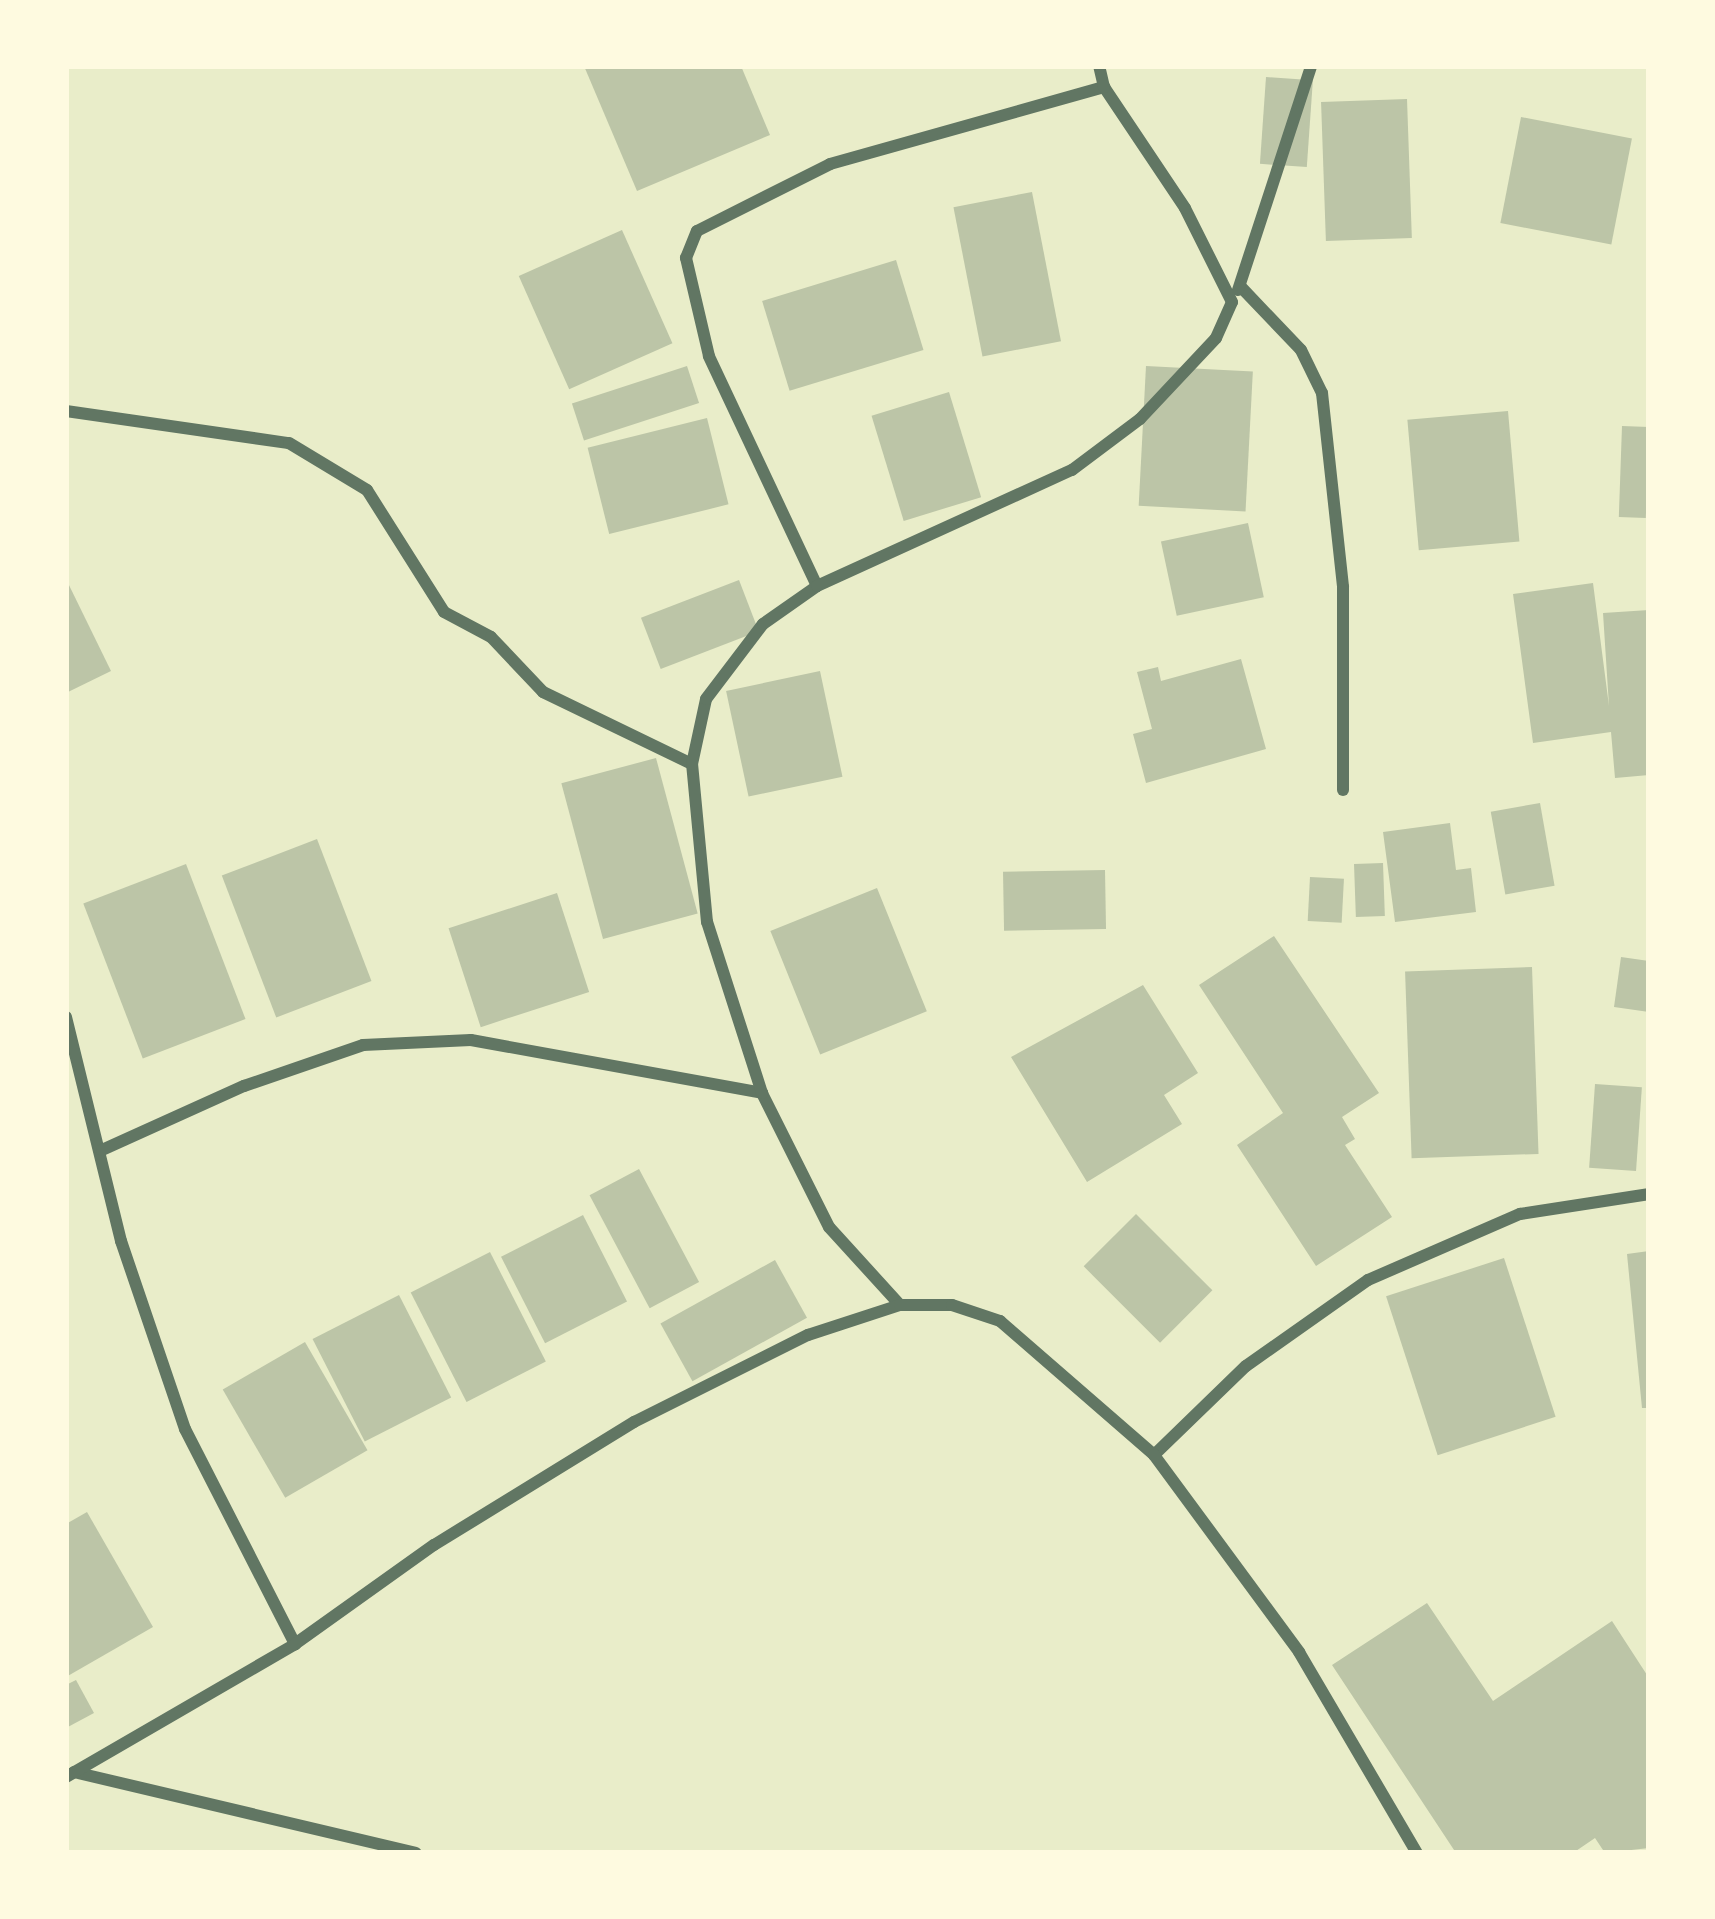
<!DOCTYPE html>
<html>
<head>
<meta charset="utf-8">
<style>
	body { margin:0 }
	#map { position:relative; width:1715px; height:1919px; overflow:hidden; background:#e9edc9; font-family:Quicksand,sans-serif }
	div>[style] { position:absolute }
	.building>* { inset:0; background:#bcc5a7; transform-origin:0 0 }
	.minor>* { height:12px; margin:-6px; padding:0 6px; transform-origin:6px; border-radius:6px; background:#617663 }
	span { translate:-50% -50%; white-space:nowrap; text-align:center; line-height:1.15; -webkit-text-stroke:9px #fefae0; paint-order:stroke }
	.frame { position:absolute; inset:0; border:69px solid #fefae0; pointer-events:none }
</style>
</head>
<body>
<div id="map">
	<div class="building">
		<div style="clip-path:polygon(584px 66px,741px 66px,770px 135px,637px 191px)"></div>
		<div style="left:1266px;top:77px;width:47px;height:87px;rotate:4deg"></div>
		<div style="left:1407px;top:99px;width:139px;height:86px;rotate:88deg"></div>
		<div style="left:1521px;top:117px;width:113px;height:108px;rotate:11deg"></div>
		<div style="left:1032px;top:192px;width:152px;height:80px;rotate:79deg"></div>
		<div style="left:622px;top:230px;width:124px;height:113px;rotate:66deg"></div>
		<div style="left:896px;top:260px;width:94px;height:140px;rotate:73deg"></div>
		<div style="left:687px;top:366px;width:39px;height:121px;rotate:72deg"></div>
		<div style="left:1146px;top:366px;width:107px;height:140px;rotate:3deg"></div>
		<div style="left:949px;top:392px;width:110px;height:81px;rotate:73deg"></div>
		<div style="left:1508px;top:411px;width:131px;height:101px;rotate:85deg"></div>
		<div style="left:707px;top:418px;width:89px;height:123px;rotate:76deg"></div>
		<div style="left:1622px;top:426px;width:27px;height:91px;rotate:2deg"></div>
		<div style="left:1248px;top:523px;width:76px;height:89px;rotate:78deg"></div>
		<div style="clip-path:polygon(66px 579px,111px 671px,66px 693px)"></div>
		<div style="left:739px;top:580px;width:55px;height:105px;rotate:69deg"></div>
		<div style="clip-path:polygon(1593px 583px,1609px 706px,1603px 613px,1649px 610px,1649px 775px,1615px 778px,1611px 732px,1533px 743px,1513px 594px)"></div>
		<div style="clip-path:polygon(1241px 659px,1266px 749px,1146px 783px,1133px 734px,1152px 729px,1137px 672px,1158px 667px,1161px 681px)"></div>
		<div style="left:820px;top:671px;width:108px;height:96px;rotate:78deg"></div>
		<div style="left:656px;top:758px;width:161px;height:98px;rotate:75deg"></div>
		<div style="left:1540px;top:803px;width:84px;height:50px;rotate:80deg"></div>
		<div style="clip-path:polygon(1450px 823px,1456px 870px,1471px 868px,1476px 912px,1395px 922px,1383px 832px)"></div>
		<div style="left:317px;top:839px;width:152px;height:102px;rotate:69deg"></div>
		<div style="left:1383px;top:863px;width:53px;height:29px;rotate:88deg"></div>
		<div style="left:186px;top:864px;width:166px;height:110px;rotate:69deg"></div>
		<div style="left:1105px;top:870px;width:59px;height:102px;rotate:89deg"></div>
		<div style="left:1310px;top:877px;width:34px;height:44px;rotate:3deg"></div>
		<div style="left:877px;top:888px;width:133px;height:115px;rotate:68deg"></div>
		<div style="left:557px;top:893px;width:104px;height:114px;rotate:72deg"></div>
		<div style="clip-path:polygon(1274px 936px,1379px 1093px,1342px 1117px,1355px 1139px,1345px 1145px,1392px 1217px,1316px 1266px,1237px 1145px,1283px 1113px,1199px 985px)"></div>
		<div style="clip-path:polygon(1621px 957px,1649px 961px,1649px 1012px,1614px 1007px)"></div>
		<div style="left:1532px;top:967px;width:187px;height:127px;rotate:88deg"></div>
		<div style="clip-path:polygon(1143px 985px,1198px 1073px,1164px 1095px,1182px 1124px,1087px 1182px,1011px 1057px)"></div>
		<div style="left:1595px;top:1084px;width:47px;height:84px;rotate:4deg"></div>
		<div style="left:639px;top:1169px;width:128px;height:56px;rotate:62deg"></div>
		<div style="left:1136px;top:1214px;width:108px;height:74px;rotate:45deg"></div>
		<div style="left:583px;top:1215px;width:97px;height:92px;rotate:63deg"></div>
		<div style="clip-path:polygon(1649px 1251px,1649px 1408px,1642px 1408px,1627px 1254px)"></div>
		<div style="left:490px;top:1252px;width:123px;height:89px;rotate:63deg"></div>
		<div style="left:1504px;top:1258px;width:167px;height:124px;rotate:72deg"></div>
		<div style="left:775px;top:1260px;width:66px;height:131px;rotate:61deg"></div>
		<div style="left:399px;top:1295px;width:115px;height:97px;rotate:63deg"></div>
		<div style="left:305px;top:1342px;width:125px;height:95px;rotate:60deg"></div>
		<div style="clip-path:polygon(87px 1512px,153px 1627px,66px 1677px,66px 1524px)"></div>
		<div style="clip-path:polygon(1427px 1603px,1493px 1701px,1612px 1621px,1649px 1678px,1649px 1848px,1605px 1853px,1595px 1838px,1573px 1853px,1456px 1853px,1332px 1665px)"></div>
		<div style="clip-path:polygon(76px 1680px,94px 1713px,66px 1728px,66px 1685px)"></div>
	</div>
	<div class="minor">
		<div style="left:1240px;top:286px;width:88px;rotate:46.4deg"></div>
		<div style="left:1301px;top:350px;width:48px;rotate:64deg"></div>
		<div style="left:1322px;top:393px;width:195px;rotate:83.8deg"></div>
		<div style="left:1343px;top:587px;width:203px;rotate:90deg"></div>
		<div style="left:1238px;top:290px;width:236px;rotate:-71.9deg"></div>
		<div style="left:66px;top:411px;width:225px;rotate:8.2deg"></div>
		<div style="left:289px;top:443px;width:91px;rotate:31.1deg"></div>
		<div style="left:367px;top:490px;width:144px;rotate:57.7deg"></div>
		<div style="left:444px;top:612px;width:53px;rotate:28deg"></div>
		<div style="left:491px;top:637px;width:76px;rotate:46.6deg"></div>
		<div style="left:543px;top:692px;width:165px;rotate:25.8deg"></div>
		<div style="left:817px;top:586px;width:254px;rotate:-115.2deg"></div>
		<div style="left:709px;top:356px;width:101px;rotate:-103.2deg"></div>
		<div style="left:686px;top:258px;width:29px;rotate:-68deg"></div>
		<div style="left:697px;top:231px;width:149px;rotate:-26.7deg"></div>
		<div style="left:830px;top:164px;width:285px;rotate:-15.7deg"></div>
		<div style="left:66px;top:1017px;width:231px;rotate:76.2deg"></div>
		<div style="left:121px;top:1241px;width:199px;rotate:71.2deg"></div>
		<div style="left:185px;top:1429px;width:242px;rotate:62.9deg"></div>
		<div style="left:102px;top:1150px;width:156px;rotate:-24.3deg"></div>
		<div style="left:244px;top:1086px;width:126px;rotate:-19deg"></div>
		<div style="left:363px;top:1045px;width:108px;rotate:-2.7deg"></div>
		<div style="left:471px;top:1040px;width:296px;rotate:10.3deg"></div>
		<div style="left:900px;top:1305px;width:105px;rotate:-132.3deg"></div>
		<div style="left:829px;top:1227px;width:150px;rotate:-116.6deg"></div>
		<div style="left:762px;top:1093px;width:180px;rotate:-107.8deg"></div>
		<div style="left:707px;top:922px;width:159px;rotate:-95.4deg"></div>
		<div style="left:692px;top:764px;width:66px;rotate:-77.8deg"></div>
		<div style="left:706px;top:699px;width:94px;rotate:-52.8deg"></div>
		<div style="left:763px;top:624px;width:66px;rotate:-35.1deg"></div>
		<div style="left:817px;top:586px;width:280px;rotate:-24.5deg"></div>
		<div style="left:1072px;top:470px;width:85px;rotate:-36.9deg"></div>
		<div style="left:1140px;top:419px;width:111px;rotate:-46.8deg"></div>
		<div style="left:1216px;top:338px;width:39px;rotate:-66deg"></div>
		<div style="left:1232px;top:302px;width:105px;rotate:-116.6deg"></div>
		<div style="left:1185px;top:208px;width:146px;rotate:-123.8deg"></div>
		<div style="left:1104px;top:87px;width:22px;rotate:-103deg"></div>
		<div style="left:1154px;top:1455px;width:128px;rotate:-44.1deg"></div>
		<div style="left:1246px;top:1366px;width:149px;rotate:-35.2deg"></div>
		<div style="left:1368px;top:1280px;width:166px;rotate:-23.5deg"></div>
		<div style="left:1520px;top:1214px;width:131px;rotate:-8.8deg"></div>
		<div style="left:74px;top:1772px;width:351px;rotate:13.3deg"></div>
		<div style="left:66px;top:1777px;width:265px;rotate:-30.1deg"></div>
		<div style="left:295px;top:1644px;width:171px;rotate:-35.5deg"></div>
		<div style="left:434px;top:1545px;width:235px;rotate:-31.6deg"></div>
		<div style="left:634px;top:1422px;width:195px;rotate:-26.6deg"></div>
		<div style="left:808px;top:1335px;width:97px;rotate:-18.1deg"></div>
		<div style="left:900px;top:1305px;width:52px"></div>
		<div style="left:952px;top:1305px;width:51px;rotate:18.4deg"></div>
		<div style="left:1000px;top:1321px;width:204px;rotate:41deg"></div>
		<div style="left:1154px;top:1455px;width:245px;rotate:53.6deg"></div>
		<div style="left:1299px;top:1652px;width:233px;rotate:59.6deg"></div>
	</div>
	<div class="frame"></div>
</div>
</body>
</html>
